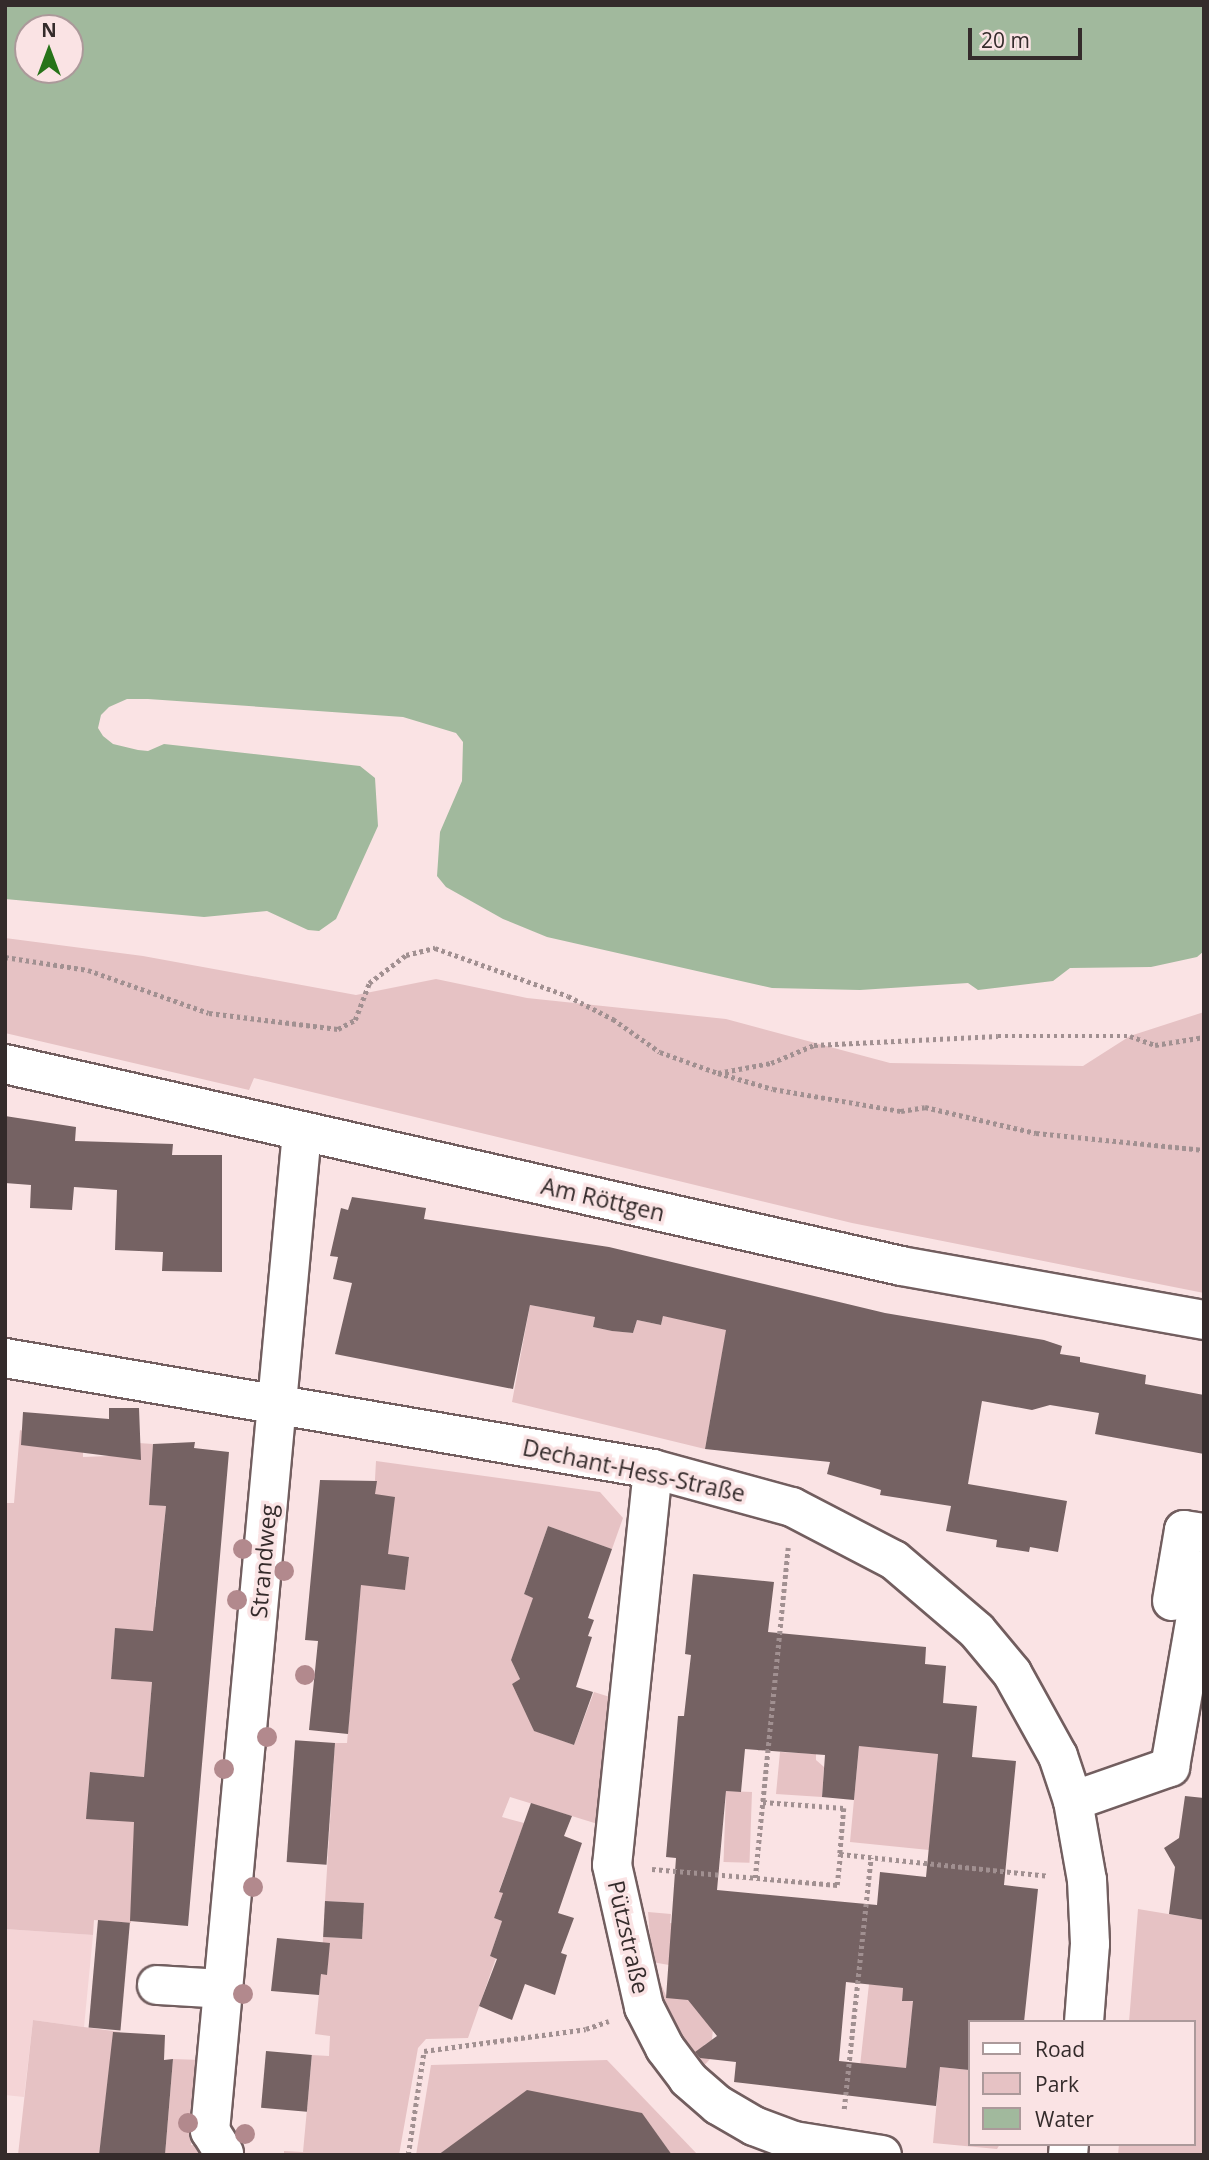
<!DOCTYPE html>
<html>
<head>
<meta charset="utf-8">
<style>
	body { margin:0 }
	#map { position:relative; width:1209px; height:2160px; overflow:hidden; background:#fae3e4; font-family:"Open Sans",sans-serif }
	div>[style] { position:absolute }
	.built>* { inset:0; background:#f4d4d6 }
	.green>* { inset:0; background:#e6c2c4; transform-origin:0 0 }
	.water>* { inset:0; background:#a1b99d }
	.building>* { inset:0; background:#756263; transform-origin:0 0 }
	.path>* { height:4.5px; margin-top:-2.25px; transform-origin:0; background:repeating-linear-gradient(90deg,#a19091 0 3.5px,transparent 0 7px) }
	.roads { filter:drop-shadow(2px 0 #725e5f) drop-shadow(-2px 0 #725e5f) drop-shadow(0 2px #725e5f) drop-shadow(0 -2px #725e5f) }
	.minor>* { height:38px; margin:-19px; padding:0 19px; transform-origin:19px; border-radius:19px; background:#fff }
	.trees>* { width:20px; height:20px; margin:-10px; border-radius:50%; background:#b2898d }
	span { translate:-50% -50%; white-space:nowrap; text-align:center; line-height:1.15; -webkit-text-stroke:7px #fae3e4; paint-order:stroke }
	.street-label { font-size:23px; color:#342b2b }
	.frame { position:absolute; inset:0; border:7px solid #342b2b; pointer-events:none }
	.legend { position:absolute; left:968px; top:2020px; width:228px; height:126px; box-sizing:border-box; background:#fae3e4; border:2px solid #ab999a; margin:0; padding:9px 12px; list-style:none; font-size:21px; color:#342b2b }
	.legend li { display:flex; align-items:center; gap:14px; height:35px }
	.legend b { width:35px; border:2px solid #ab999a }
	.north { position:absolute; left:14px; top:14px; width:70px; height:70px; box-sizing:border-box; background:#fae3e4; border:2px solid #ab999a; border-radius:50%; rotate:0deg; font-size:19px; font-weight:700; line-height:28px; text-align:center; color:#342b2b }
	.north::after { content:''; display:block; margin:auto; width:24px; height:32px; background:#277319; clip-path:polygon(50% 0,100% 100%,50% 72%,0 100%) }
	.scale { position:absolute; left:968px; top:28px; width:114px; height:32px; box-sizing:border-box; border:4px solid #342b2b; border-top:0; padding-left:9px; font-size:21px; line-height:24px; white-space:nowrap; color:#342b2b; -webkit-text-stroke:5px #fae3e4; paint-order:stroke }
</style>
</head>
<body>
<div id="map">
	<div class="built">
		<div style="clip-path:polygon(5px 1929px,93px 1935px,84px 2027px,33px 2020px,24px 2097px,5px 2095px)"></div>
	</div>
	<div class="green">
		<div style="clip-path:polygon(5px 938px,143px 956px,356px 995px,436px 979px,527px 998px,726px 1019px,890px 1063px,1083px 1066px,1130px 1036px,1204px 1012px,1204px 1293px,852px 1223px,254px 1078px,249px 1090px,5px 1033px)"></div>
		<div style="clip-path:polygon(530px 1305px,595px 1317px,593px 1327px,613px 1331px,633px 1333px,637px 1320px,661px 1325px,663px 1316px,727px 1327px,705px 1449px,512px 1402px)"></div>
		<div style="clip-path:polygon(20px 1430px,83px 1450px,83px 1457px,109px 1456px,110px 1441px,153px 1444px,149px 1505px,166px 1506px,155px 1607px,163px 1608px,161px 1632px,115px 1629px,111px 1678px,152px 1682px,144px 1777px,91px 1772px,135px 1822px,131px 1923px,94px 1920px,93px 1935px,5px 1929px,5px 1503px,14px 1503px)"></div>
		<div style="clip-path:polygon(376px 1461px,600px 1492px,623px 1518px,612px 1549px,548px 1526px,524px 1594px,557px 1606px,522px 1631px,511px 1660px,520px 1679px,512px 1684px,526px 1713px,538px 1718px,533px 1730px,574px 1745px,594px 1692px,613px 1698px,601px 1825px,510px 1797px,502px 1817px,524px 1823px,499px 1891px,503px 1893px,494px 1918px,502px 1921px,490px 1956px,496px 1958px,468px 2038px,426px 2039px,418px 2048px,399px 2155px,284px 2155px,284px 2151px,303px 2152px,312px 2055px,329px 2056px,330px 2036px,315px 2034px,321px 1974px,327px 1974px,328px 1964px,322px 1963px,323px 1937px,362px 1939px,364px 1903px,325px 1901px,335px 1743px,347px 1743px,361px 1583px,405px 1590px,409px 1557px,371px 1552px)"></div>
		<div style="clip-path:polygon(864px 1694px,938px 1753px,929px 1850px,850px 1842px)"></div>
		<div style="clip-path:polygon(780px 1752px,816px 1754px,816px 1760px,824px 1767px,822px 1797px,776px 1794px)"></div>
		<div style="left:726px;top:1791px;width:26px;height:71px;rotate:2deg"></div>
		<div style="clip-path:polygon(1138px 1909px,1204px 1920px,1204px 2155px,1118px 2155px,1119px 2144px,1193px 2144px,1193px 2022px,1129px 2022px)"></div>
		<div style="clip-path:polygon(648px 1912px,671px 1914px,670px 1923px,720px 1928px,669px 1965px,652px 1962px)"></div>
		<div style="clip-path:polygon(652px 1984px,661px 1984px,667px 1998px,686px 1997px,714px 2016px,712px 2040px,704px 2045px,710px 2059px,700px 2070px,680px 2044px)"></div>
		<div style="clip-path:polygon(869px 1984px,903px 1988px,902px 2000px,918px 2002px,911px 2019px,906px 2068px,860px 2066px)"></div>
		<div style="clip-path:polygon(33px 2020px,120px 2032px,119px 2057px,111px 2056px,99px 2155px,18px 2155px)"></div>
		<div style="clip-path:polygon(173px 2059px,200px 2060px,191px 2145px,214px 2148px,213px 2155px,165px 2155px)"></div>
		<div style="clip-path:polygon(607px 2060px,698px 2155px,416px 2155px,431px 2065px)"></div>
		<div style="clip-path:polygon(940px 2067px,969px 2070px,969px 2144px,1000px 2144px,997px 2149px,933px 2143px)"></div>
	</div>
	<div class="water">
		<div style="clip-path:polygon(evenodd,5px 5px,1204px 5px,1204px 951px,1197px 957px,1151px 967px,1070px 968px,1053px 981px,978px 990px,968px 983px,860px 990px,772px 988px,547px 937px,503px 919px,446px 887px,437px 876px,440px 832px,462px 781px,463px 742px,456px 733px,403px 717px,148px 699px,127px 699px,109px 707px,101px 715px,98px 728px,103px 736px,113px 744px,138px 750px,148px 751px,164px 744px,360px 766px,375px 778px,378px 826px,336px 919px,319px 931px,308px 930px,267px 911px,204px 917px,5px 899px,5px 5px,28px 28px,70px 28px,70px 70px,28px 70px,28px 28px)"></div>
	</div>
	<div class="building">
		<div style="clip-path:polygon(5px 1116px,76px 1127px,75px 1141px,173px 1144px,172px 1155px,222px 1155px,222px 1272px,162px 1271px,163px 1252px,115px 1250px,117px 1190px,74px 1187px,72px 1210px,30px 1208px,31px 1185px,5px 1183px)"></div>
		<div style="clip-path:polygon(352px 1197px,426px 1208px,424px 1219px,609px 1247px,885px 1313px,1044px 1340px,1062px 1346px,1060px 1354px,1080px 1357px,1080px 1362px,1146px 1375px,1145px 1384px,1204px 1395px,1204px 1454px,1095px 1434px,1099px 1413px,1050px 1405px,1032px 1410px,982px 1401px,968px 1484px,1067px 1501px,1058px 1552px,1030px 1547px,1029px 1552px,996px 1547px,997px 1540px,946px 1531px,951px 1506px,880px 1495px,881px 1490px,827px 1474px,830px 1462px,705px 1449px,726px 1330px,663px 1316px,661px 1325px,637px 1320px,633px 1333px,612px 1331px,593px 1327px,595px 1317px,530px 1305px,513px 1389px,335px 1354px,352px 1283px,333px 1279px,338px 1257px,330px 1256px,341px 1208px,348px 1210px)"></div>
		<div style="clip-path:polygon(109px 1408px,139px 1408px,141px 1460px,21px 1445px,23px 1412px,109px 1419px)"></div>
		<div style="clip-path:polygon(195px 1442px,194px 1448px,229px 1452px,188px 1926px,130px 1921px,134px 1822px,86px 1819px,90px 1772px,144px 1777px,152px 1682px,111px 1679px,115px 1628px,153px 1631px,166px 1506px,149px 1505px,153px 1444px)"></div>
		<div style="clip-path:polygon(320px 1480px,377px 1481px,375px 1494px,395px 1497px,388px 1554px,409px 1557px,405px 1590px,361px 1585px,348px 1734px,309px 1730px,318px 1641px,305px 1640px)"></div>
		<div style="clip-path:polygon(548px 1526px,612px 1549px,588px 1618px,594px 1620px,588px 1636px,592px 1637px,576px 1687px,593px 1692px,574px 1745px,534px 1731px,512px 1684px,520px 1679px,511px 1660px,533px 1598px,524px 1594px)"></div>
		<div style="clip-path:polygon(evenodd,693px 1574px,774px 1582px,768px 1632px,926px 1647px,925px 1664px,946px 1666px,943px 1703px,977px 1706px,972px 1757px,1016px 1761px,1004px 1885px,1038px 1889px,1024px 2022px,969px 2022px,969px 2070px,940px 2067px,936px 2106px,734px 2082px,736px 2062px,700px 2058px,695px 2052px,717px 2036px,688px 2000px,666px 1998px,676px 1858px,666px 1857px,678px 1716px,684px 1716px,691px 1655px,685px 1654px,693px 1574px,859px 1746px,938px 1754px,926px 1877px,880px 1872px,877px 1905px,717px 1890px,726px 1791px,741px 1792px,745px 1749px,825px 1755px,822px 1797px,854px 1800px,859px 1746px,693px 1574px,846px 1982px,903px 1988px,902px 2001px,913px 2001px,906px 2068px,839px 2061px,846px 1982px)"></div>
		<div style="left:335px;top:1743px;width:122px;height:40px;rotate:94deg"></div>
		<div style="clip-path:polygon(1185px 1796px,1204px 1798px,1204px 1920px,1169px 1914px,1175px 1867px,1164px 1848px,1179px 1838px)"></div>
		<div style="clip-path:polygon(531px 1803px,572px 1816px,564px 1836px,582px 1843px,558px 1913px,574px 1918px,561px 1953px,567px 1955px,555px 1995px,525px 1984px,512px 2020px,479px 2006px,497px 1959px,490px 1956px,502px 1921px,494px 1918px,503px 1893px,499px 1892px)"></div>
		<div style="left:325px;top:1901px;width:39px;height:36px;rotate:3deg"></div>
		<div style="left:98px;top:1920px;width:32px;height:108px;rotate:5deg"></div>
		<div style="clip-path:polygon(277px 1938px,330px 1943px,327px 1975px,321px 1974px,319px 1995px,271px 1991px)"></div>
		<div style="clip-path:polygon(113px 2032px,165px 2035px,164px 2060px,173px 2059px,165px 2155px,99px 2155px)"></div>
		<div style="left:266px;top:2051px;width:46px;height:57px;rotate:5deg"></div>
		<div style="clip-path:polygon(527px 2090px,642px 2113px,672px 2155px,438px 2155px)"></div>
	</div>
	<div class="path">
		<div style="left:5px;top:957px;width:84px;rotate:8.9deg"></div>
		<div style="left:88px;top:970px;width:128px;rotate:19.6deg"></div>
		<div style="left:209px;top:1013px;width:130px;rotate:7.1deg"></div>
		<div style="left:338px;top:1029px;width:19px;rotate:-28deg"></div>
		<div style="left:355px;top:1020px;width:40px;rotate:-69deg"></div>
		<div style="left:369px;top:983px;width:46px;rotate:-37.1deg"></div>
		<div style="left:406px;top:955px;width:30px;rotate:-14deg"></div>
		<div style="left:435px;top:948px;width:141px;rotate:19.8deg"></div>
		<div style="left:568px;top:996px;width:51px;rotate:27.1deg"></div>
		<div style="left:613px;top:1019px;width:57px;rotate:35.1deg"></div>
		<div style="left:660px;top:1052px;width:62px;rotate:19.9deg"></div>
		<div style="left:718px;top:1073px;width:54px;rotate:-10.7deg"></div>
		<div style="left:771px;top:1063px;width:47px;rotate:-22.7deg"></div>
		<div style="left:814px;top:1045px;width:184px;rotate:-2.8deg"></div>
		<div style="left:998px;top:1036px;width:132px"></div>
		<div style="left:1130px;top:1036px;width:27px;rotate:20deg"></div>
		<div style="left:1155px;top:1045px;width:50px;rotate:-9.3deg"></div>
		<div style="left:718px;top:1073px;width:57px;rotate:16.2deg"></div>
		<div style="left:773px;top:1089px;width:130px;rotate:9.8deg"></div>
		<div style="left:901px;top:1111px;width:24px;rotate:-9deg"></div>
		<div style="left:925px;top:1107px;width:114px;rotate:13.2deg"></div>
		<div style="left:1036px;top:1133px;width:169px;rotate:5.8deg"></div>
		<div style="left:763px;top:1802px;width:81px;rotate:4.2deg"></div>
		<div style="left:844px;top:1808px;width:46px;rotate:95deg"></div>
		<div style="left:652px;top:1869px;width:186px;rotate:4.9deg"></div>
		<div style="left:837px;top:1885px;width:31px;rotate:-84deg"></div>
		<div style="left:840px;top:1854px;width:209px;rotate:6deg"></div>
		<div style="left:755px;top:1878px;width:332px;rotate:-84.3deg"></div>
		<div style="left:844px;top:2109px;width:253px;rotate:-83.9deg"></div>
		<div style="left:408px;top:2155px;width:105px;rotate:-81.3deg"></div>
		<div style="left:424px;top:2051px;width:163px;rotate:-7.7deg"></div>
		<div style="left:586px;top:2029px;width:24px;rotate:-19deg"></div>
	</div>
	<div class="roads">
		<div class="minor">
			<div style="left:5px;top:1064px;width:918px;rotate:12.7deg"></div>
			<div style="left:901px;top:1266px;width:308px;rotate:10.1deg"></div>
			<div style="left:5px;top:1358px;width:657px;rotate:9.72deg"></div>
			<div style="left:653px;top:1469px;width:144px;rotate:15.3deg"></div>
			<div style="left:792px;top:1507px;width:115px;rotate:27.5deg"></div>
			<div style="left:894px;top:1560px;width:109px;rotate:40.5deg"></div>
			<div style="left:977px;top:1631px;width:55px;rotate:50.2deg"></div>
			<div style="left:1012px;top:1673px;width:95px;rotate:61deg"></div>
			<div style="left:1058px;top:1756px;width:47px;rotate:71.6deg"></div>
			<div style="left:1073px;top:1801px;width:80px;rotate:80deg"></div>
			<div style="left:1087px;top:1880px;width:64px;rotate:87.3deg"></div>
			<div style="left:1090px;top:1944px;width:78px;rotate:94.4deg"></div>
			<div style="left:653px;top:1469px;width:398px;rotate:95.9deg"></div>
			<div style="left:612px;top:1865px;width:146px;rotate:77.3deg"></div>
			<div style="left:644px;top:2007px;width:46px;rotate:62.9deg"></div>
			<div style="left:665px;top:2048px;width:39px;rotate:53deg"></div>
			<div style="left:688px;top:2079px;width:40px;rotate:41deg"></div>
			<div style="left:718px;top:2105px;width:42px;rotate:30.3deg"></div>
			<div style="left:754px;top:2126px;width:43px;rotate:20.6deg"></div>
			<div style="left:794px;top:2141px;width:89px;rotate:9deg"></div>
			<div style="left:1172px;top:1601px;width:72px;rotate:-80.4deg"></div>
			<div style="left:1184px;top:1530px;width:20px;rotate:9deg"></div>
			<div style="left:1073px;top:1801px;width:103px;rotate:-19.3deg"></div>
			<div style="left:1170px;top:1767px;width:200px;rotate:-80.2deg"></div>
			<div style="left:157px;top:1985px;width:67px;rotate:3.4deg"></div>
			<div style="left:224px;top:2153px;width:26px;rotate:-122deg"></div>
			<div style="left:210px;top:2131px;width:1003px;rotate:-84.74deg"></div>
			<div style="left:1068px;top:2155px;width:11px;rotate:-85deg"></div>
		</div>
	</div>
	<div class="trees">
		<div style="left:243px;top:1549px"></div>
		<div style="left:284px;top:1571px"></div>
		<div style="left:237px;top:1600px"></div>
		<div style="left:305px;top:1675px"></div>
		<div style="left:267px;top:1737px"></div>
		<div style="left:224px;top:1769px"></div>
		<div style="left:253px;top:1887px"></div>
		<div style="left:243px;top:1994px"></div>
		<div style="left:188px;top:2123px"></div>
		<div style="left:245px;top:2134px"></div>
	</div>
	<div class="street-label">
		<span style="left:603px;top:1199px;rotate:13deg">Am Röttgen</span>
		<span style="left:634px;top:1470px;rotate:12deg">Dechant-Hess-Straße</span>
		<span style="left:263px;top:1561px;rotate:-85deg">Strandweg</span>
		<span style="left:629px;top:1937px;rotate:77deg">Pützstraße</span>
	</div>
	<div class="frame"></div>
	<ul class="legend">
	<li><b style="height:9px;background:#fff"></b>Road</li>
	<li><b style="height:19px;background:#e6c2c4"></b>Park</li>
	<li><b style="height:19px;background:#a1b99d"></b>Water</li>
	</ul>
	<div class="north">N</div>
	<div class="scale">20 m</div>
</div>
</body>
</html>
